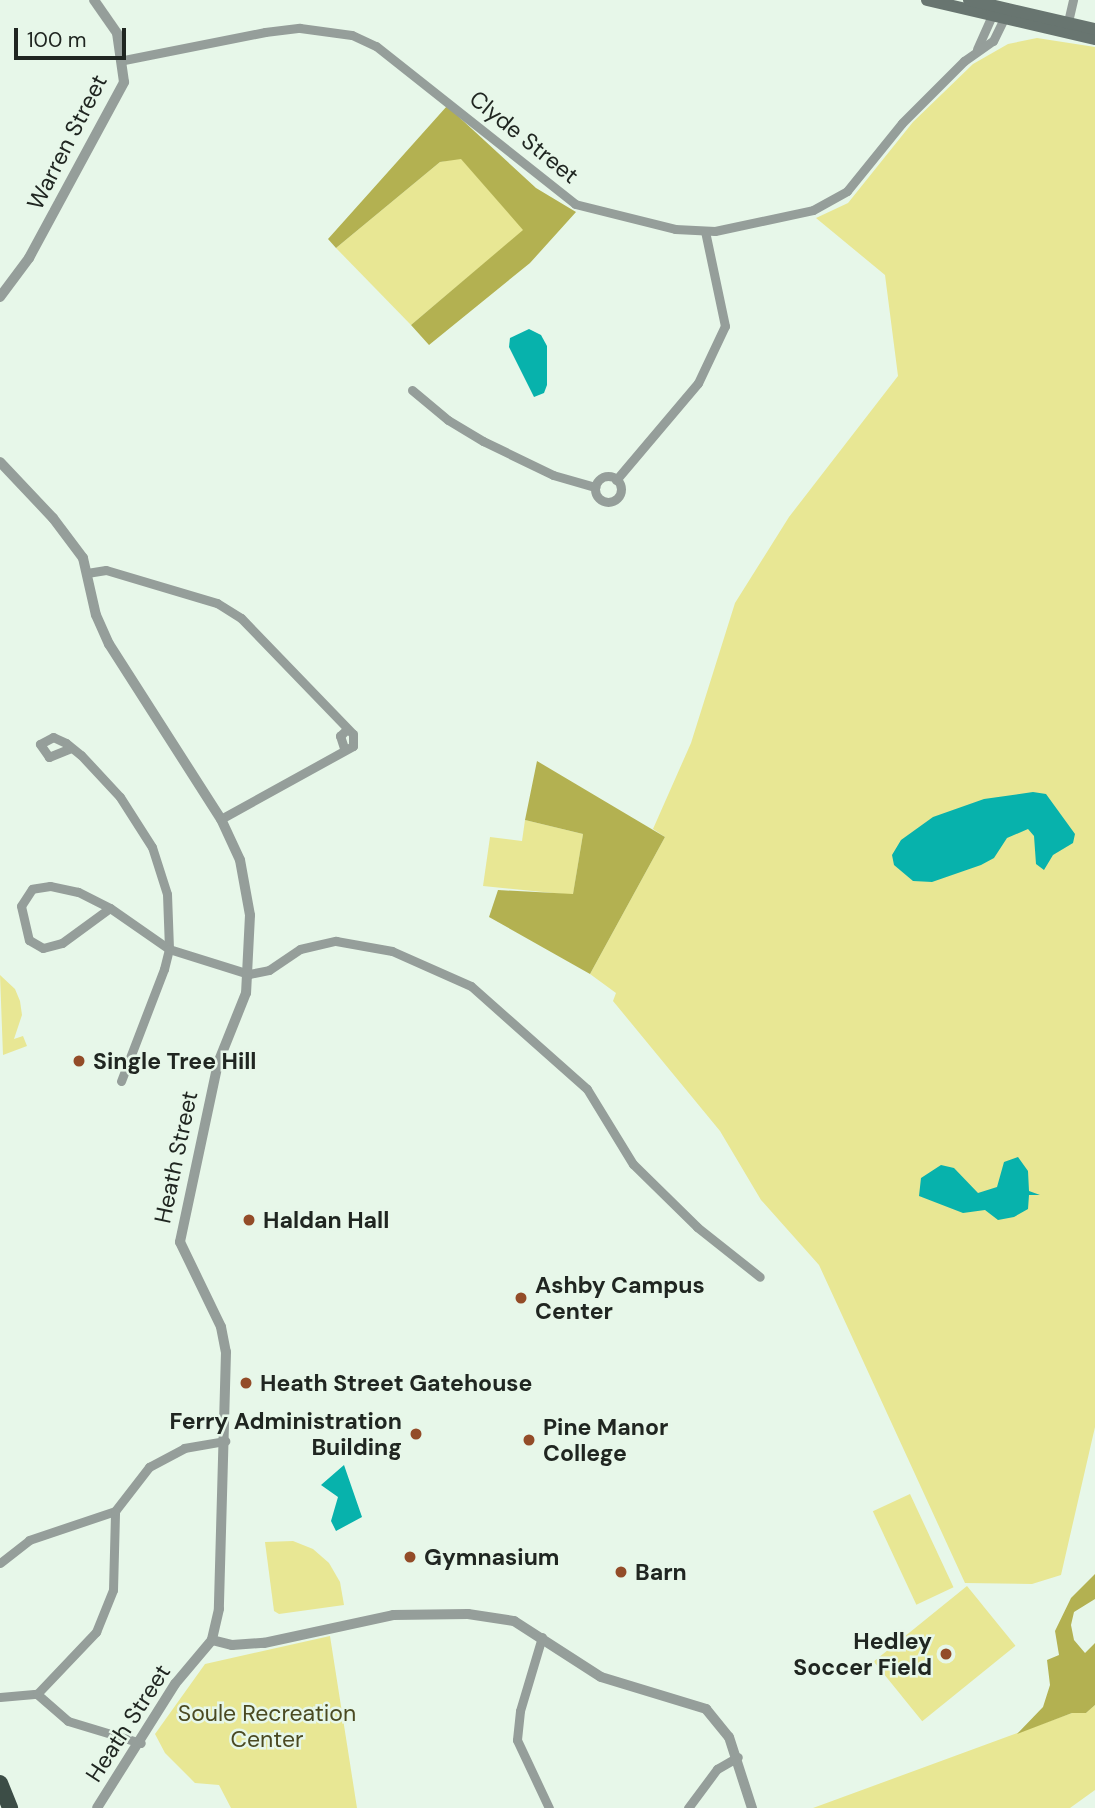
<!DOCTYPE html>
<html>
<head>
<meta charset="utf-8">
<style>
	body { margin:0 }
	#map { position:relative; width:1095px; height:1808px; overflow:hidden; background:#e7f7e9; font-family:"DM Sans",sans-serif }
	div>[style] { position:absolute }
	.green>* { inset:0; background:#e8e794; transform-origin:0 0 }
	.forest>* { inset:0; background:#b3b151 }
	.water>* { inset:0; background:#07b2ac }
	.minor>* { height:9px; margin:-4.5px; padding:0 4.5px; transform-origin:4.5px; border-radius:4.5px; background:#959e9a }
	.minor>.ring { margin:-4.5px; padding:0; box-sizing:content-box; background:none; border:9px solid #959e9a; border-radius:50% }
	.tertiary>* { height:10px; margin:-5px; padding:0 5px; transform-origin:5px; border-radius:5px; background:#959e9a }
	.secondary>* { height:12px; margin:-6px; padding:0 6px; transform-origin:6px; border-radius:6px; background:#687570 }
	.trunk>* { height:16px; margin:-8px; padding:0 8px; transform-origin:8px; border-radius:8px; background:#3c4d46 }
	.dots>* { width:19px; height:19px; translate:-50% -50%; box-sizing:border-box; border:4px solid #e7f7e9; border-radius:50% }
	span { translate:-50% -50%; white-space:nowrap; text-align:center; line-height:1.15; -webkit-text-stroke:5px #e7f7e9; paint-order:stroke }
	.street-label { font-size:23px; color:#202621 }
	.poi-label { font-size:23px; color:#202621; font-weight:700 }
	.left { translate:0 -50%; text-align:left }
	.right { translate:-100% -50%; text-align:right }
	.park-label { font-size:23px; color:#4a4921 }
	.scale { position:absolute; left:14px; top:28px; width:112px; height:32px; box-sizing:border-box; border:4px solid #202621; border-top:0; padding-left:9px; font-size:21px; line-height:24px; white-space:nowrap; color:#202621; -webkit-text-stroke:5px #e7f7e9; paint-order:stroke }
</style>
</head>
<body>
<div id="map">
	<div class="green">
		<div style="clip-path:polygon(1037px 38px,1095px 47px,1095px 1427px,1061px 1575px,1032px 1584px,965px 1583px,819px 1265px,761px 1200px,720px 1131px,613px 1001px,616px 993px,590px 974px,665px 837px,653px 829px,691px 743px,735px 603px,789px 517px,898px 376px,885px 275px,816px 218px,848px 203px,913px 122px,973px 64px,1008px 44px)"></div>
		<div style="clip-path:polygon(461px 158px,524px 230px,411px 325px,336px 248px,440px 162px)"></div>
		<div style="clip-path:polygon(525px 820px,583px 834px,573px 895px,483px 886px,490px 837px,522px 841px)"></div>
		<div style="clip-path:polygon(0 975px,15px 989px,20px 1001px,22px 1015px,14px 1039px,23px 1036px,27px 1046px,3px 1055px)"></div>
		<div style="left:910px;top:1494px;width:103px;height:41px;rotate:65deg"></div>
		<div style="clip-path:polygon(293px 1541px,313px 1549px,329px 1563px,340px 1582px,344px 1605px,279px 1614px,274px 1611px,265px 1542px)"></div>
		<div style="left:967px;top:1586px;width:77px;height:120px;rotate:51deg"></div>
		<div style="clip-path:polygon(330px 1636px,357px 1808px,231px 1808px,219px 1785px,195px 1783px,165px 1753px,155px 1734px,205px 1664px)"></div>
		<div style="clip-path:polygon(1095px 1705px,1095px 1790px,1070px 1808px,813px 1808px,1072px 1713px,1086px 1713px)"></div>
	</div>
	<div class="forest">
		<div style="clip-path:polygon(447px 106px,536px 188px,576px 212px,530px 263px,429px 345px,411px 325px,523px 230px,461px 159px,440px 162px,336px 248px,328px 239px)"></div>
		<div style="clip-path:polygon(537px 761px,665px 837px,590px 974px,489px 917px,498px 890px,573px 894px,583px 834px,525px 820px)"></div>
		<div style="clip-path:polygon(1095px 1574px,1095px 1599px,1074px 1612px,1071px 1625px,1074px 1640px,1085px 1653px,1095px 1643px,1095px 1705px,1086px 1713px,1072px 1713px,1017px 1734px,1043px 1707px,1050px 1685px,1047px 1660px,1059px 1655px,1055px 1631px,1071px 1598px)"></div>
	</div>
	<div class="water">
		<div style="clip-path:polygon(529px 329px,541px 335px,547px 346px,547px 385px,544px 393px,534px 397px,509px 347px,510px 338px)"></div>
		<div style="clip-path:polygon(1033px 792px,1046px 794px,1075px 834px,1073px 843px,1053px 855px,1044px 870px,1036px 864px,1034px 836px,1028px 829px,1007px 838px,994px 858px,981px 865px,932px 882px,913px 881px,894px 865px,892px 855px,901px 840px,933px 817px,984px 799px)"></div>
		<div style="clip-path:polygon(1018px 1157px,1028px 1171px,1029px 1191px,1040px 1195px,1029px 1195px,1028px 1209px,1014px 1217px,998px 1220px,985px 1210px,963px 1213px,919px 1196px,921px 1178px,941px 1165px,954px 1168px,978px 1193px,997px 1187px,1004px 1162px)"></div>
		<div style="clip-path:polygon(344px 1465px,362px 1517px,336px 1531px,331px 1521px,338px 1497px,321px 1485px)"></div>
	</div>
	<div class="minor">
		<div style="left:1067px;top:26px;width:27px;rotate:-77deg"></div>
		<div style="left:977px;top:49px;width:42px;rotate:-65.9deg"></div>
		<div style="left:124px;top:60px;width:144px;rotate:-11.2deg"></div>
		<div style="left:265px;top:32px;width:35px;rotate:-7deg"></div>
		<div style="left:300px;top:28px;width:52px;rotate:7.7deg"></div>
		<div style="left:352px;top:35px;width:26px;rotate:25deg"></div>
		<div style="left:376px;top:46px;width:254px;rotate:38.4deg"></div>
		<div style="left:575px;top:204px;width:103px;rotate:14deg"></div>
		<div style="left:675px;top:229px;width:40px;rotate:2.9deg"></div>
		<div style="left:715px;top:231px;width:100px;rotate:-12.1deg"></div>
		<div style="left:813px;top:210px;width:39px;rotate:-29deg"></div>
		<div style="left:847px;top:191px;width:87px;rotate:-51deg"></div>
		<div style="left:902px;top:123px;width:88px;rotate:-45deg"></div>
		<div style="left:964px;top:61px;width:35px;rotate:-35deg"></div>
		<div style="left:993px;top:41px;width:30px;rotate:-64deg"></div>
		<div style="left:412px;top:390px;width:47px;rotate:39.8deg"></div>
		<div style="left:448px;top:420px;width:41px;rotate:31deg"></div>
		<div style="left:483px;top:441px;width:78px;rotate:25.9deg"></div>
		<div style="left:553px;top:475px;width:44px;rotate:15.9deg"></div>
		<div class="ring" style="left:595px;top:476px;width:17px;height:17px"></div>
		<div style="left:616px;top:480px;width:127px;rotate:-49.8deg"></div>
		<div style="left:698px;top:383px;width:63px;rotate:-64.7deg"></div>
		<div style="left:725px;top:326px;width:97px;rotate:-101.9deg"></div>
		<div style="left:87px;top:573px;width:19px;rotate:-9deg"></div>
		<div style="left:106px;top:570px;width:116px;rotate:16.6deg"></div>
		<div style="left:217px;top:603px;width:28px;rotate:32deg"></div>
		<div style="left:241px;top:618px;width:161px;rotate:46deg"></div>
		<div style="left:353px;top:734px;width:12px;rotate:90deg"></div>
		<div style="left:353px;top:746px;width:151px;rotate:151.1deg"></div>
		<div style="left:71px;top:748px;width:24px;rotate:158deg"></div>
		<div style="left:49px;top:757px;width:16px;rotate:-125deg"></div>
		<div style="left:40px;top:744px;width:15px;rotate:-28deg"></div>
		<div style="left:53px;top:737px;width:14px;rotate:25deg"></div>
		<div style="left:66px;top:743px;width:19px;rotate:39deg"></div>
		<div style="left:81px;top:755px;width:57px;rotate:47.1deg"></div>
		<div style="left:120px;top:797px;width:59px;rotate:57.4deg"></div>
		<div style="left:152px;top:847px;width:49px;rotate:72.3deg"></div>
		<div style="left:167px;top:894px;width:55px;rotate:87.9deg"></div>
		<div style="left:169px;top:949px;width:21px;rotate:104deg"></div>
		<div style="left:164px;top:969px;width:120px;rotate:111deg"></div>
		<div style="left:344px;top:748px;width:13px;rotate:-108deg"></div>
		<div style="left:340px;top:736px;width:10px;rotate:-45deg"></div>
		<div style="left:110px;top:908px;width:36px;rotate:-153deg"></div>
		<div style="left:78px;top:892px;width:29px;rotate:-168deg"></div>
		<div style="left:50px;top:886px;width:18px;rotate:171deg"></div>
		<div style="left:32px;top:889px;width:20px;rotate:123deg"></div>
		<div style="left:21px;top:906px;width:35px;rotate:77deg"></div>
		<div style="left:29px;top:940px;width:16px;rotate:30deg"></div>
		<div style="left:43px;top:948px;width:20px;rotate:-15deg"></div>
		<div style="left:62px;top:943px;width:59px;rotate:-36.1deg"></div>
		<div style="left:110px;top:908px;width:72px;rotate:34.8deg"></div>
		<div style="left:169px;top:949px;width:84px;rotate:17.4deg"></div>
		<div style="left:249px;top:974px;width:20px;rotate:-11deg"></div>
		<div style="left:269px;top:970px;width:37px;rotate:-34deg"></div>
		<div style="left:300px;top:949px;width:37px;rotate:-13deg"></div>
		<div style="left:336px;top:941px;width:57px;rotate:10.1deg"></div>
		<div style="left:392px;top:951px;width:86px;rotate:23.9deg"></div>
		<div style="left:471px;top:986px;width:155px;rotate:41.6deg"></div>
		<div style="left:587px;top:1089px;width:88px;rotate:58.5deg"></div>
		<div style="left:633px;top:1164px;width:90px;rotate:44.5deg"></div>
		<div style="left:697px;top:1227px;width:80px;rotate:38.4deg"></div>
		<div style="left:0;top:1563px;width:37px;rotate:-38deg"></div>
		<div style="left:29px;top:1540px;width:91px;rotate:-18.6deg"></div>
		<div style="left:542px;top:1637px;width:77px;rotate:106.6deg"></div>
		<div style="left:520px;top:1711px;width:29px;rotate:96deg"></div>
		<div style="left:517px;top:1740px;width:75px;rotate:64.8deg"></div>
		<div style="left:37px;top:1694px;width:41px;rotate:41.1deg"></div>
		<div style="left:68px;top:1721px;width:76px;rotate:16.8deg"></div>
		<div style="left:0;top:1697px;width:37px;rotate:-5deg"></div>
		<div style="left:37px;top:1694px;width:86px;rotate:-46.4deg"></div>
		<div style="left:96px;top:1632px;width:45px;rotate:-68deg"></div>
		<div style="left:113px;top:1590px;width:79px;rotate:-88.5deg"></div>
		<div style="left:115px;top:1511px;width:56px;rotate:-52.3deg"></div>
		<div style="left:149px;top:1467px;width:40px;rotate:-28deg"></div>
		<div style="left:184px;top:1448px;width:42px;rotate:-9.7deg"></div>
		<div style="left:688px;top:1808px;width:49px;rotate:-53.4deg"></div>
		<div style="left:717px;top:1769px;width:24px;rotate:-30deg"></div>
	</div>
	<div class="tertiary">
		<div style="left:0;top:297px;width:49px;rotate:-53.4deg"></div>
		<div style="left:29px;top:258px;width:200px;rotate:-61.6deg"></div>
		<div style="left:124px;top:82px;width:49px;rotate:-98.1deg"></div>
		<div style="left:117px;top:33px;width:40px;rotate:-124.9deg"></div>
		<div style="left:0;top:462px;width:77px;rotate:46.6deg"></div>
		<div style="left:53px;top:518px;width:50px;rotate:53.1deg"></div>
		<div style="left:83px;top:558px;width:58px;rotate:77.2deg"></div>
		<div style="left:96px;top:615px;width:32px;rotate:66deg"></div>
		<div style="left:109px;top:644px;width:208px;rotate:57.4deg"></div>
		<div style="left:221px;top:819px;width:45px;rotate:65.1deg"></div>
		<div style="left:240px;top:860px;width:56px;rotate:79.7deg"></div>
		<div style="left:250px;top:915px;width:78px;rotate:92.9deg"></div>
		<div style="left:246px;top:993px;width:75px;rotate:111.8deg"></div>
		<div style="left:218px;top:1063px;width:183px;rotate:102deg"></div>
		<div style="left:180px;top:1242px;width:94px;rotate:64.2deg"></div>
		<div style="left:221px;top:1327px;width:25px;rotate:79deg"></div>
		<div style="left:226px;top:1352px;width:257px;rotate:91.6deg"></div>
		<div style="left:219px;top:1609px;width:32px;rotate:103deg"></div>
		<div style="left:212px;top:1640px;width:57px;rotate:130.1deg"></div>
		<div style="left:175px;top:1684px;width:146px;rotate:122.2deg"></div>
		<div style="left:212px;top:1640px;width:21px;rotate:14deg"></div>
		<div style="left:232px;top:1645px;width:32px;rotate:-4deg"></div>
		<div style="left:264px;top:1643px;width:132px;rotate:-12.2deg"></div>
		<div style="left:393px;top:1615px;width:75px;rotate:-0.8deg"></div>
		<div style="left:468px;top:1614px;width:47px;rotate:8.7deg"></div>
		<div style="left:514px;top:1621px;width:103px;rotate:32.8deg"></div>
		<div style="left:601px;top:1677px;width:110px;rotate:16.9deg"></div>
		<div style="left:706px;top:1709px;width:36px;rotate:51deg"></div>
		<div style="left:729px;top:1737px;width:75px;rotate:72.1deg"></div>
	</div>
	<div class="secondary">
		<div style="left:927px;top:0;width:172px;rotate:13.1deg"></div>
		<div style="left:969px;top:0;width:129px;rotate:13deg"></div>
	</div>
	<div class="trunk">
		<div style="left:0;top:1783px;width:27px;rotate:68deg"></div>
	</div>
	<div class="dots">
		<div style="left:79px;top:1061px;background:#934c28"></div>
		<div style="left:249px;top:1220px;background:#934c28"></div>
		<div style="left:521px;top:1298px;background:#934c28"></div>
		<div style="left:246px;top:1383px;background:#934c28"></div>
		<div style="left:416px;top:1434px;background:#934c28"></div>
		<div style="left:529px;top:1440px;background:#934c28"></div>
		<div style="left:410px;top:1557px;background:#934c28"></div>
		<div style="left:621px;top:1572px;background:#934c28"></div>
		<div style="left:946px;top:1654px;background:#934c28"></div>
	</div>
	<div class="street-label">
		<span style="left:524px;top:137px;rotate:39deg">Clyde Street</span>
		<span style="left:67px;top:142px;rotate:-63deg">Warren Street</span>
		<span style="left:176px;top:1157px;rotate:-78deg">Heath Street</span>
		<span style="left:128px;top:1723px;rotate:-57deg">Heath Street</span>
	</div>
	<div class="poi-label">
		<span class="left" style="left:93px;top:1061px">Single Tree Hill</span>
		<span class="left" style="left:263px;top:1220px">Haldan Hall</span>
		<span class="left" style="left:535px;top:1298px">Ashby Campus<br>Center</span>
		<span class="left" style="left:260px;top:1383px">Heath Street Gatehouse</span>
		<span class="right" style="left:402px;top:1434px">Ferry Administration<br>Building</span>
		<span class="left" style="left:543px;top:1440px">Pine Manor<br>College</span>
		<span class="left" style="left:424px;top:1557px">Gymnasium</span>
		<span class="left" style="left:635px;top:1572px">Barn</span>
		<span class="right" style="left:932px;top:1654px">Hedley<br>Soccer Field</span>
	</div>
	<div class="park-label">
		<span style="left:267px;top:1726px">Soule Recreation<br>Center</span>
	</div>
	<div class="scale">100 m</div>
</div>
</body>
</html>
